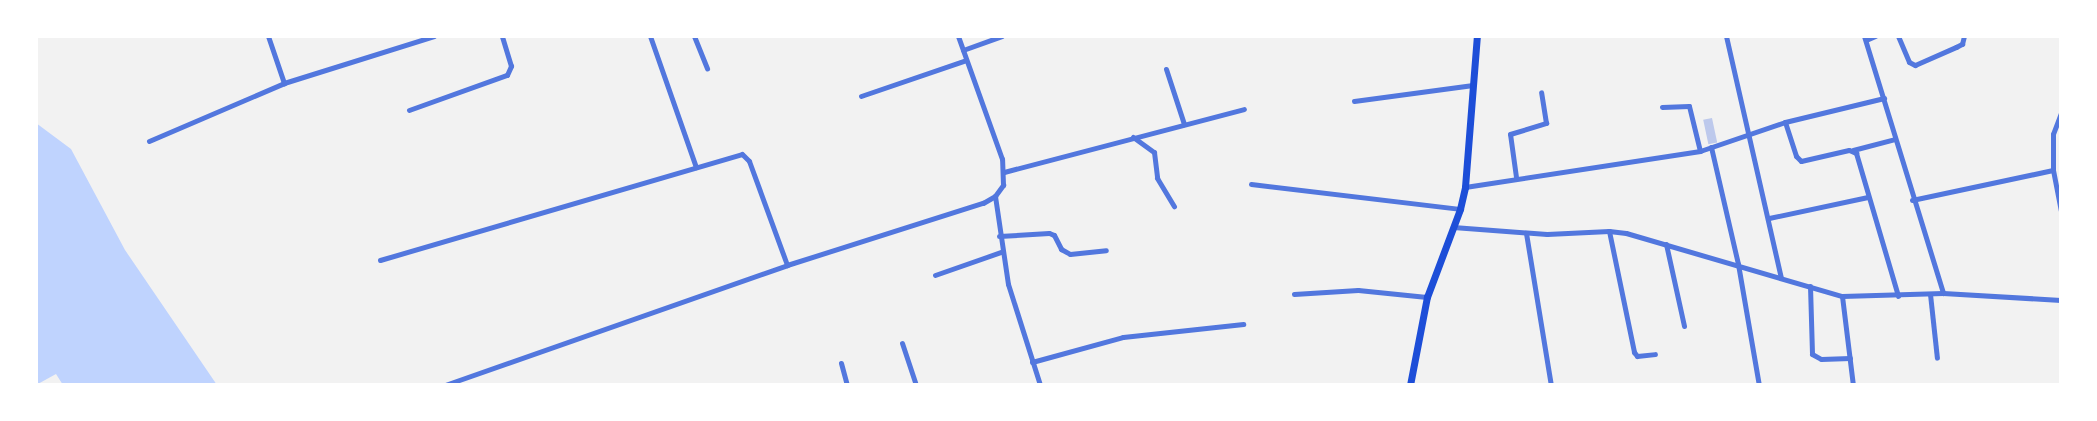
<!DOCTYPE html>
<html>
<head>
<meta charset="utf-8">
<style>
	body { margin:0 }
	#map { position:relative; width:2097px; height:421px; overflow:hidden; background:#f2f2f2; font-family:"Titillium Web",sans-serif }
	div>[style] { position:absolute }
	.water>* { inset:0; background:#bfd3fe }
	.building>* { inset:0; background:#bdc9ec; transform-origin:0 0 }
	.minor>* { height:5px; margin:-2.5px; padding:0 2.5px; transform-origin:2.5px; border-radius:2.5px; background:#5277de }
	.secondary>* { height:7px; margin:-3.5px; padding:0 3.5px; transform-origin:3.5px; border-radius:3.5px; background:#1d4ed8 }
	span { translate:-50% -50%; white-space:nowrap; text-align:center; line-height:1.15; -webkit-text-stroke:4px #fff; paint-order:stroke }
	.frame { position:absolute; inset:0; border:38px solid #fff; pointer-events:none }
</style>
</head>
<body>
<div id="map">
	<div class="water">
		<div style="clip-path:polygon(36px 123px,71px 149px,125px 250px,217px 385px,63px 385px,56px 374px,36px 385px)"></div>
	</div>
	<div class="building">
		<div style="left:1712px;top:118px;width:25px;height:9px;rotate:78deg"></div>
	</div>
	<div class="minor">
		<div style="left:268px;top:36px;width:50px;rotate:71.2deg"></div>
		<div style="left:650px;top:36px;width:139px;rotate:70.7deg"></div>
		<div style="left:694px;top:36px;width:35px;rotate:68deg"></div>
		<div style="left:1726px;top:36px;width:248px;rotate:77.2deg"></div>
		<div style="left:1864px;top:36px;width:269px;rotate:72.9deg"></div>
		<div style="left:1898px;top:36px;width:28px;rotate:67deg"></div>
		<div style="left:1909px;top:62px;width:7px;rotate:27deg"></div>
		<div style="left:1915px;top:65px;width:45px;rotate:-23.7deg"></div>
		<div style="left:1956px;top:47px;width:7px;rotate:-27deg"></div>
		<div style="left:1962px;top:44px;width:8px;rotate:-76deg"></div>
		<div style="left:1866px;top:40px;width:10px;rotate:-24deg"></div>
		<div style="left:963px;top:50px;width:41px;rotate:-19.7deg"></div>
		<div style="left:1166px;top:69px;width:58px;rotate:71.9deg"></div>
		<div style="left:861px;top:96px;width:111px;rotate:-18.9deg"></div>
		<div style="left:1354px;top:101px;width:120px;rotate:-7.7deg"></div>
		<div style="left:1662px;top:107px;width:27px;rotate:-2deg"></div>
		<div style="left:1689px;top:106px;width:46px;rotate:76.3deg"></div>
		<div style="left:409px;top:110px;width:104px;rotate:-19.7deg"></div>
		<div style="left:507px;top:75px;width:10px;rotate:-66deg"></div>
		<div style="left:511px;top:66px;width:31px;rotate:-107deg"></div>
		<div style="left:2061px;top:113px;width:22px;rotate:111deg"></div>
		<div style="left:2053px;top:134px;width:36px;rotate:90deg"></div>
		<div style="left:2053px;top:170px;width:42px;rotate:79deg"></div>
		<div style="left:1785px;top:122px;width:36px;rotate:72deg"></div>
		<div style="left:1796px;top:156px;width:7px;rotate:45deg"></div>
		<div style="left:1801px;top:161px;width:49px;rotate:-12.9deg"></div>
		<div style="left:1849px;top:150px;width:8px;rotate:23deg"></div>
		<div style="left:1856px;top:153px;width:149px;rotate:73.6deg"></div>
		<div style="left:1133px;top:137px;width:26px;rotate:36deg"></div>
		<div style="left:1154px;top:152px;width:26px;rotate:83deg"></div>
		<div style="left:1157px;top:178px;width:33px;rotate:59deg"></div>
		<div style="left:149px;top:141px;width:147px;rotate:-23.2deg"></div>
		<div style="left:284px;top:83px;width:157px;rotate:-17.4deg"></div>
		<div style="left:1711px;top:147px;width:120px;rotate:77deg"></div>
		<div style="left:1738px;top:264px;width:123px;rotate:80.2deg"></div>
		<div style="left:1853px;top:150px;width:43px;rotate:-14.7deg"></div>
		<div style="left:1004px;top:172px;width:248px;rotate:-14.7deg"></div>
		<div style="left:1516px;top:177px;width:43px;rotate:-97.9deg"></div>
		<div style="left:1510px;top:134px;width:38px;rotate:-17deg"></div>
		<div style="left:1546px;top:123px;width:31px;rotate:-99deg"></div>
		<div style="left:1251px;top:184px;width:210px;rotate:6.8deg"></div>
		<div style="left:1465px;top:187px;width:238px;rotate:-8.7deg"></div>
		<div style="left:1700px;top:151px;width:90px;rotate:-18.8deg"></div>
		<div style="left:1785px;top:122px;width:102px;rotate:-13.6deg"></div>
		<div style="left:995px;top:196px;width:89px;rotate:81.6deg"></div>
		<div style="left:1008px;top:284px;width:106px;rotate:72.4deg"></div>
		<div style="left:1912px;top:200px;width:144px;rotate:-12deg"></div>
		<div style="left:1769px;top:218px;width:101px;rotate:-12deg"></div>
		<div style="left:1453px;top:227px;width:94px;rotate:4.3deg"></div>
		<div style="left:1547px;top:234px;width:62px;rotate:-2.8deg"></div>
		<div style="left:1609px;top:231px;width:17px;rotate:7deg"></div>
		<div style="left:1626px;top:233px;width:225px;rotate:16.3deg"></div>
		<div style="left:1842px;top:296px;width:101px;rotate:-1.7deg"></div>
		<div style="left:1943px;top:293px;width:118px;rotate:3.4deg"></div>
		<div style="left:1609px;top:231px;width:124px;rotate:78.3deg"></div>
		<div style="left:1634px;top:352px;width:5px;rotate:53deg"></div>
		<div style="left:1637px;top:356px;width:18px;rotate:-6deg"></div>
		<div style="left:1526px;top:233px;width:154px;rotate:80.7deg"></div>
		<div style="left:999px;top:236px;width:50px;rotate:-3.4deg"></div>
		<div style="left:1049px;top:233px;width:5px;rotate:22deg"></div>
		<div style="left:1054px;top:235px;width:16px;rotate:63deg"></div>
		<div style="left:1061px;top:249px;width:10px;rotate:29deg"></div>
		<div style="left:1070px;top:254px;width:36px;rotate:-6deg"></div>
		<div style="left:1666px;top:244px;width:84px;rotate:77.6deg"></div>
		<div style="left:380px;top:260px;width:377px;rotate:-16.3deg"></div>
		<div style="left:742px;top:154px;width:10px;rotate:45deg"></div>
		<div style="left:749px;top:161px;width:111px;rotate:69.9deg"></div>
		<div style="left:935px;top:275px;width:70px;rotate:-19.2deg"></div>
		<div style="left:1810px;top:286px;width:68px;rotate:88.3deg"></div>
		<div style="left:1812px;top:354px;width:10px;rotate:29deg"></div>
		<div style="left:1821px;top:359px;width:29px;rotate:-2deg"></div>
		<div style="left:1294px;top:294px;width:64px;rotate:-3.6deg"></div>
		<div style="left:1358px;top:290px;width:69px;rotate:5.8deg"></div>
		<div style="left:1930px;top:294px;width:64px;rotate:83.8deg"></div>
		<div style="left:1842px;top:296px;width:90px;rotate:83deg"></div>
		<div style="left:902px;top:343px;width:44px;rotate:71.6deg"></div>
		<div style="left:1032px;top:362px;width:94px;rotate:-15.4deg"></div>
		<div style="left:1123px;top:337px;width:121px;rotate:-6.2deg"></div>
		<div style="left:841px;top:363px;width:23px;rotate:75deg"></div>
		<div style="left:445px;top:385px;width:362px;rotate:-19.3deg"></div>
		<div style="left:787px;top:265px;width:206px;rotate:-17.6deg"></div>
		<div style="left:983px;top:203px;width:14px;rotate:-30deg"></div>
		<div style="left:995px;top:196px;width:14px;rotate:-54deg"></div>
		<div style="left:1003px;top:185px;width:26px;rotate:-92deg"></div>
		<div style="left:1002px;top:159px;width:131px;rotate:-109.7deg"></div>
	</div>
	<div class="secondary">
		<div style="left:1410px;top:385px;width:90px;rotate:-79.1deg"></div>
		<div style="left:1427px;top:297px;width:94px;rotate:-69.4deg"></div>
		<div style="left:1460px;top:209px;width:23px;rotate:-77deg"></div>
		<div style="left:1465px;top:187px;width:151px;rotate:-85.5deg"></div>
	</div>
	<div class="frame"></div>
</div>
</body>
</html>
